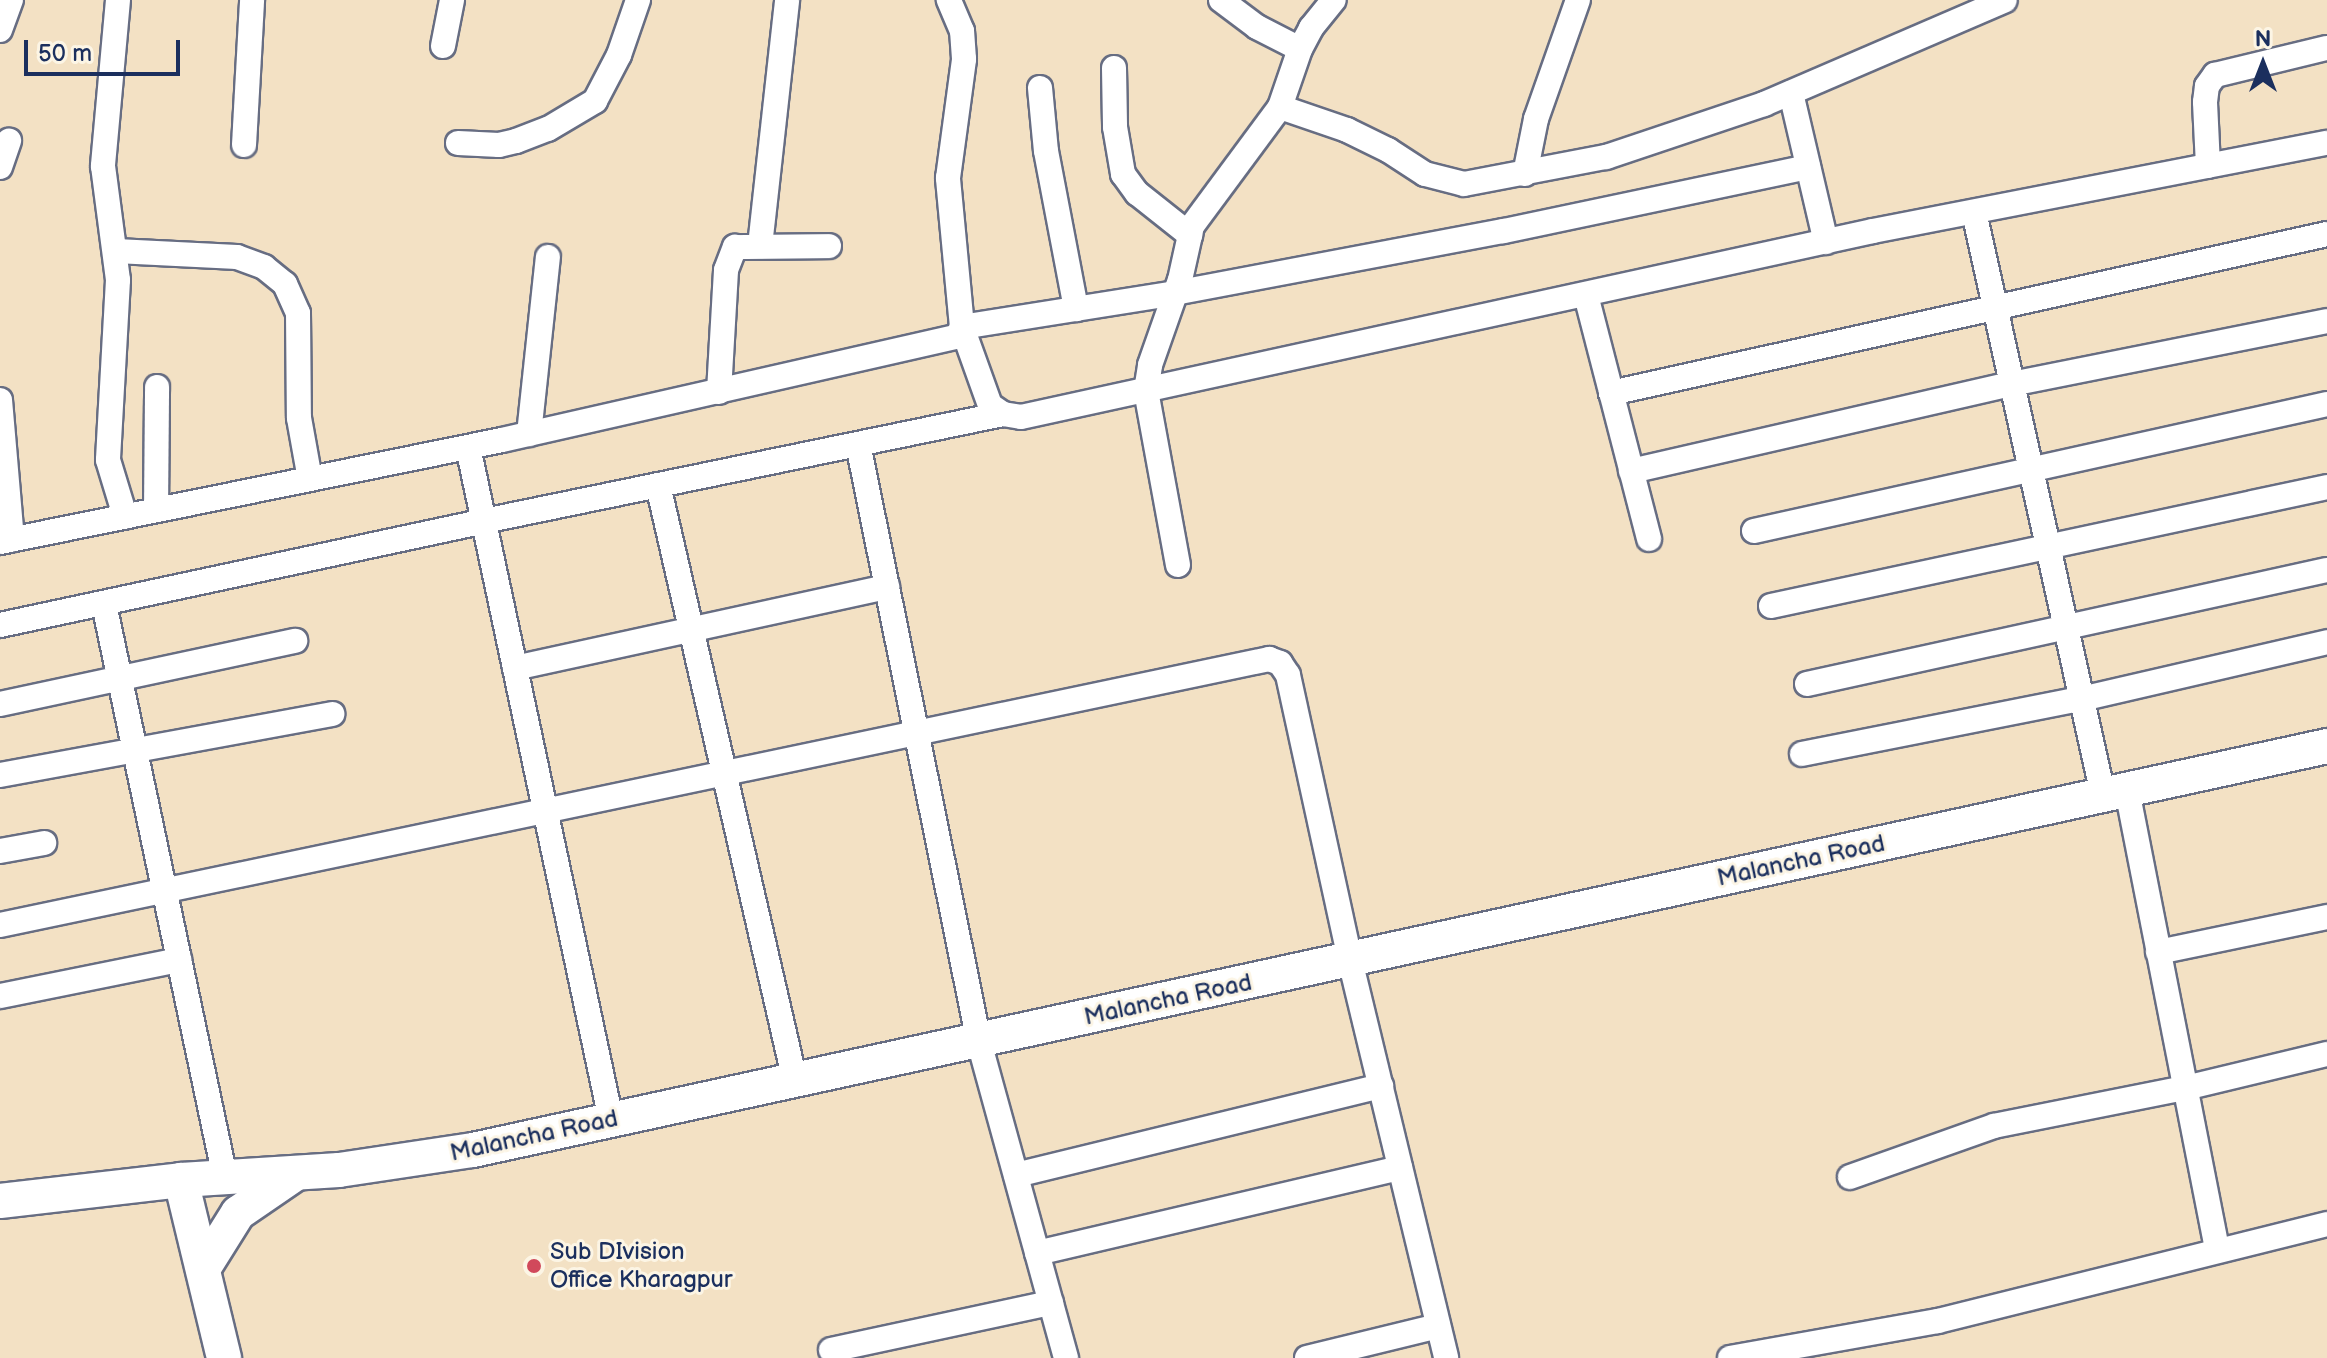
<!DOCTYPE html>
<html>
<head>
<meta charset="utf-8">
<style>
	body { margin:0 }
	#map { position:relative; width:2327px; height:1358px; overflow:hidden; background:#f3e1c4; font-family:"Balsamiq Sans",sans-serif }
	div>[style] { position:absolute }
	.roads { filter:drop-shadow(2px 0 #676d82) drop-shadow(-2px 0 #676d82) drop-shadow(0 2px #676d82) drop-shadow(0 -2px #676d82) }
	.street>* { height:24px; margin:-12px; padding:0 12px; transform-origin:12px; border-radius:12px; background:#fff }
	.secondary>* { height:34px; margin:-17px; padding:0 17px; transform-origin:17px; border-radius:17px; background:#fff }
	.dots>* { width:22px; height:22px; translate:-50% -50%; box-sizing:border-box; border:4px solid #fcf5e5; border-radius:50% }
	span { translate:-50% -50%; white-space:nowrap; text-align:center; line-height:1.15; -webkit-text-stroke:6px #fcf5e5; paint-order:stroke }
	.street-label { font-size:24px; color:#1b2f5e }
	.poi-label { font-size:24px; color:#1b2f5e }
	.left { translate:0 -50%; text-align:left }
	.north { position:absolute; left:2223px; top:24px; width:80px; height:80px; -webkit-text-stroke:6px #fcf5e5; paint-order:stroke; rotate:0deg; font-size:22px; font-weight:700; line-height:32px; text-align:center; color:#1b2f5e }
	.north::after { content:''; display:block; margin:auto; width:28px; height:36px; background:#1b2f5e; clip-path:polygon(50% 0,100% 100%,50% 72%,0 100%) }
	.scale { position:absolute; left:24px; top:40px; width:156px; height:36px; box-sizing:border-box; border:4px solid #1b2f5e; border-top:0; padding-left:10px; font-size:24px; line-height:28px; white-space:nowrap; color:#1b2f5e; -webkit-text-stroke:6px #fcf5e5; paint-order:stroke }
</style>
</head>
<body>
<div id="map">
	<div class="roads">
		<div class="street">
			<div style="left:118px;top:0;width:167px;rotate:95.2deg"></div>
			<div style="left:103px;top:166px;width:115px;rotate:82.5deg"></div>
			<div style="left:118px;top:280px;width:180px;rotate:93.2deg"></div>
			<div style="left:108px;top:460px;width:59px;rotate:73.1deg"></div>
			<div style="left:1221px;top:0;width:45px;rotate:36.9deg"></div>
			<div style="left:1257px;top:27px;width:48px;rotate:27.1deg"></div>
			<div style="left:1300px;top:49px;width:61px;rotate:109deg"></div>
			<div style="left:1280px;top:107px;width:71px;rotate:18.9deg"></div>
			<div style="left:1347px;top:130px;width:46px;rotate:26deg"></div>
			<div style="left:1388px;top:150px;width:44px;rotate:33deg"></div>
			<div style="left:1425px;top:174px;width:40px;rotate:14.4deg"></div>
			<div style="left:1464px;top:184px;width:145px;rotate:-10.8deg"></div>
			<div style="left:1606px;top:157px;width:167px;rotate:-18.5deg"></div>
			<div style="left:1764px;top:104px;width:262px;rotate:-23.3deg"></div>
			<div style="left:0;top:30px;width:32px;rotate:-70deg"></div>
			<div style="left:443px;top:46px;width:47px;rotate:-78.9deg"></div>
			<div style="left:1300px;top:49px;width:24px;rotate:-62deg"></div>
			<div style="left:1311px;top:28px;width:36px;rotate:-51deg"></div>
			<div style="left:1114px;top:68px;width:59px;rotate:89deg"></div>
			<div style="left:1115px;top:127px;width:48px;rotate:80.3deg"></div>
			<div style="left:1123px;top:174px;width:24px;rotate:54deg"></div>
			<div style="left:1137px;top:193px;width:68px;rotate:38.4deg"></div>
			<div style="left:1040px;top:88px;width:63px;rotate:84.6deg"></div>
			<div style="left:1046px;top:151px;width:161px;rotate:79.2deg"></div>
			<div style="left:1791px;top:93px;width:153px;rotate:76.8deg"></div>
			<div style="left:458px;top:143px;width:41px;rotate:2.8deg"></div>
			<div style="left:499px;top:145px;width:17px;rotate:-13deg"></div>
			<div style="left:516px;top:141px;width:34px;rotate:-21deg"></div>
			<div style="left:548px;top:129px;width:55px;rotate:-30.8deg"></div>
			<div style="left:595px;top:101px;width:52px;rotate:-62.4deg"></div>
			<div style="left:619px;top:55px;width:58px;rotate:-70.9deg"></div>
			<div style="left:244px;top:145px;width:145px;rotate:-86.8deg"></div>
			<div style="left:2208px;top:166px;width:64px;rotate:-92.7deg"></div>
			<div style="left:2205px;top:102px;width:16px;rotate:-83deg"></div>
			<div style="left:2207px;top:86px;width:14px;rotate:-54deg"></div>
			<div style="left:2215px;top:75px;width:115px;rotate:-13.6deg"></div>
			<div style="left:0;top:167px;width:28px;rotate:-71deg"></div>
			<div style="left:1808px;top:167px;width:312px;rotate:168.1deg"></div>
			<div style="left:1503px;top:231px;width:333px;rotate:169.3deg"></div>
			<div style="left:1176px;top:293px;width:217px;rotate:171deg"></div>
			<div style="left:962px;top:327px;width:83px;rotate:70.3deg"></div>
			<div style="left:990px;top:405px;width:16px;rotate:35deg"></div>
			<div style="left:1003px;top:414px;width:18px;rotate:9deg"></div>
			<div style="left:1021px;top:417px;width:872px;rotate:-12.32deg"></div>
			<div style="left:1873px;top:231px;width:462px;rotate:-11deg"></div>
			<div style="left:1525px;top:174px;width:56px;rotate:-78.7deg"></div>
			<div style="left:1536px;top:119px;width:126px;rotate:-70.6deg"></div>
			<div style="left:1974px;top:212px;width:597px;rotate:77.52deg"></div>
			<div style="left:760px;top:246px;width:247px;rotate:-83.7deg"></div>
			<div style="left:116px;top:251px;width:121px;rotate:2.8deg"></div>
			<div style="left:237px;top:257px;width:29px;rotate:20deg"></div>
			<div style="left:264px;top:267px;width:27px;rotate:39deg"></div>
			<div style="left:285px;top:284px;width:32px;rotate:66deg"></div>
			<div style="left:298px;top:313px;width:105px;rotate:89.5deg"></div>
			<div style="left:299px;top:418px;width:62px;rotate:79.8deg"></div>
			<div style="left:1586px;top:295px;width:252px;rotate:75.5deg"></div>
			<div style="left:719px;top:392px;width:122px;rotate:-86.7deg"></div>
			<div style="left:726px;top:270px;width:25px;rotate:-69deg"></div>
			<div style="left:735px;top:247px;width:94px;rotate:-0.6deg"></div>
			<div style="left:1611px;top:393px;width:733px;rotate:-12.52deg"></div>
			<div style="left:0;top:400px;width:140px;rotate:85.1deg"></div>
			<div style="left:529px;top:434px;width:178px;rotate:-83.9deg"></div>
			<div style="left:858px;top:444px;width:610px;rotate:78.56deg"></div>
			<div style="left:979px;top:1042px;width:328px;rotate:74.6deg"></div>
			<div style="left:468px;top:447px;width:688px;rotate:78deg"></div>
			<div style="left:1631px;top:471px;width:391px;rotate:-12.9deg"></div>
			<div style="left:2012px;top:384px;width:321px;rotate:-11.3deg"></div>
			<div style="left:658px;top:485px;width:612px;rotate:77.05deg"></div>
			<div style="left:156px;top:510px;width:123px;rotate:-89.5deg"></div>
			<div style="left:1754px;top:531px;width:587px;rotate:-12.5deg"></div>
			<div style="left:0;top:542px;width:512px;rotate:-11.49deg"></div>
			<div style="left:502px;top:440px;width:467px;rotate:-12.8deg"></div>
			<div style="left:957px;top:337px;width:11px;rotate:-63deg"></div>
			<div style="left:962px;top:327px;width:150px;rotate:-95.4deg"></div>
			<div style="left:948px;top:178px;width:120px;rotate:-82.3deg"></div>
			<div style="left:964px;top:59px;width:28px;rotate:-94deg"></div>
			<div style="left:962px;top:31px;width:34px;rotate:-113deg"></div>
			<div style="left:1178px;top:565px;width:177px;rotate:-100.4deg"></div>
			<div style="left:1146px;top:391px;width:26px;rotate:-81deg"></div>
			<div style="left:1150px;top:365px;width:90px;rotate:-70.6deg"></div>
			<div style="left:1180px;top:280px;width:55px;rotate:-77.5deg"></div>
			<div style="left:1192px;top:226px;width:148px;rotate:-53.5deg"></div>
			<div style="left:104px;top:604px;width:586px;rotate:78.08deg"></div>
			<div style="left:1771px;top:606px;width:569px;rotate:-12.08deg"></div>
			<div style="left:0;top:625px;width:495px;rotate:-12.1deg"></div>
			<div style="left:484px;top:521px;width:530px;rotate:-11.65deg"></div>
			<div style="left:515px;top:668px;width:381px;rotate:-12.3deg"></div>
			<div style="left:1807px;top:684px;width:532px;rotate:-12.37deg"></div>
			<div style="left:0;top:704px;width:302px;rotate:-12.1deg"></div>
			<div style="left:1802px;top:754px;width:284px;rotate:-11.2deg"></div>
			<div style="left:2081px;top:699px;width:253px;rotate:-13deg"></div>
			<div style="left:0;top:775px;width:338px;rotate:-10.4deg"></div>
			<div style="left:2127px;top:790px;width:469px;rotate:78.9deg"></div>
			<div style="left:0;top:851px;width:45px;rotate:-10.3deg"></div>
			<div style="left:0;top:925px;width:1297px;rotate:-11.84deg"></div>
			<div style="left:1269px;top:659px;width:12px;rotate:20deg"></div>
			<div style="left:1280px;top:663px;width:14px;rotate:56deg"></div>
			<div style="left:1288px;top:675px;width:292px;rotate:77.7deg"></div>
			<div style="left:1350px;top:960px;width:409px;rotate:76.4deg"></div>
			<div style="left:2158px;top:952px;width:173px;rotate:-11.7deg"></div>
			<div style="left:0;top:996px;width:183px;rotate:-11.4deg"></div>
			<div style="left:1016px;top:1175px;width:376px;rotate:-13.7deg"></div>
			<div style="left:1850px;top:1177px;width:153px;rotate:-19.5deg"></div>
			<div style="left:1994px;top:1126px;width:195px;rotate:-11.3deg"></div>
			<div style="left:2185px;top:1088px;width:146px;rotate:-13.5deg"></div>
			<div style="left:1037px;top:1253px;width:373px;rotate:-13.2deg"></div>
			<div style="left:831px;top:1350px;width:225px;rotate:-12.1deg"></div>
			<div style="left:1307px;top:1358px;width:135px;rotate:-13.7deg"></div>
			<div style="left:1730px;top:1358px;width:211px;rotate:-10.1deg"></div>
			<div style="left:1938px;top:1321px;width:401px;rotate:-14deg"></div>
		</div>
		<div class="secondary">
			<div style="left:181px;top:1180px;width:183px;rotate:76.4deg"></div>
			<div style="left:0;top:1201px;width:182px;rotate:-6.6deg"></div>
			<div style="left:181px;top:1180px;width:158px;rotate:-3.6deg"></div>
			<div style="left:339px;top:1170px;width:135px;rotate:-8.5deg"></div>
			<div style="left:473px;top:1150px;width:1898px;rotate:-12.29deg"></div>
			<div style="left:203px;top:1269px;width:66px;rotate:-58deg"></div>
			<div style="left:238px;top:1213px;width:69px;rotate:-34.4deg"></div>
		</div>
	</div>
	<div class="dots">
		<div style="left:534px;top:1266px;background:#d1495b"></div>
	</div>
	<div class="street-label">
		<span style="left:1801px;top:861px;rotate:-12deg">Malancha Road</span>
		<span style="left:1168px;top:1000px;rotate:-12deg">Malancha Road</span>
		<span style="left:534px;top:1136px;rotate:-12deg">Malancha Road</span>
	</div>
	<div class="poi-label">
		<span class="left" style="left:550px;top:1266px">Sub DIvision<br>Office Kharagpur</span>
	</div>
	<div class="north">N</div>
	<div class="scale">50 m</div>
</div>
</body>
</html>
